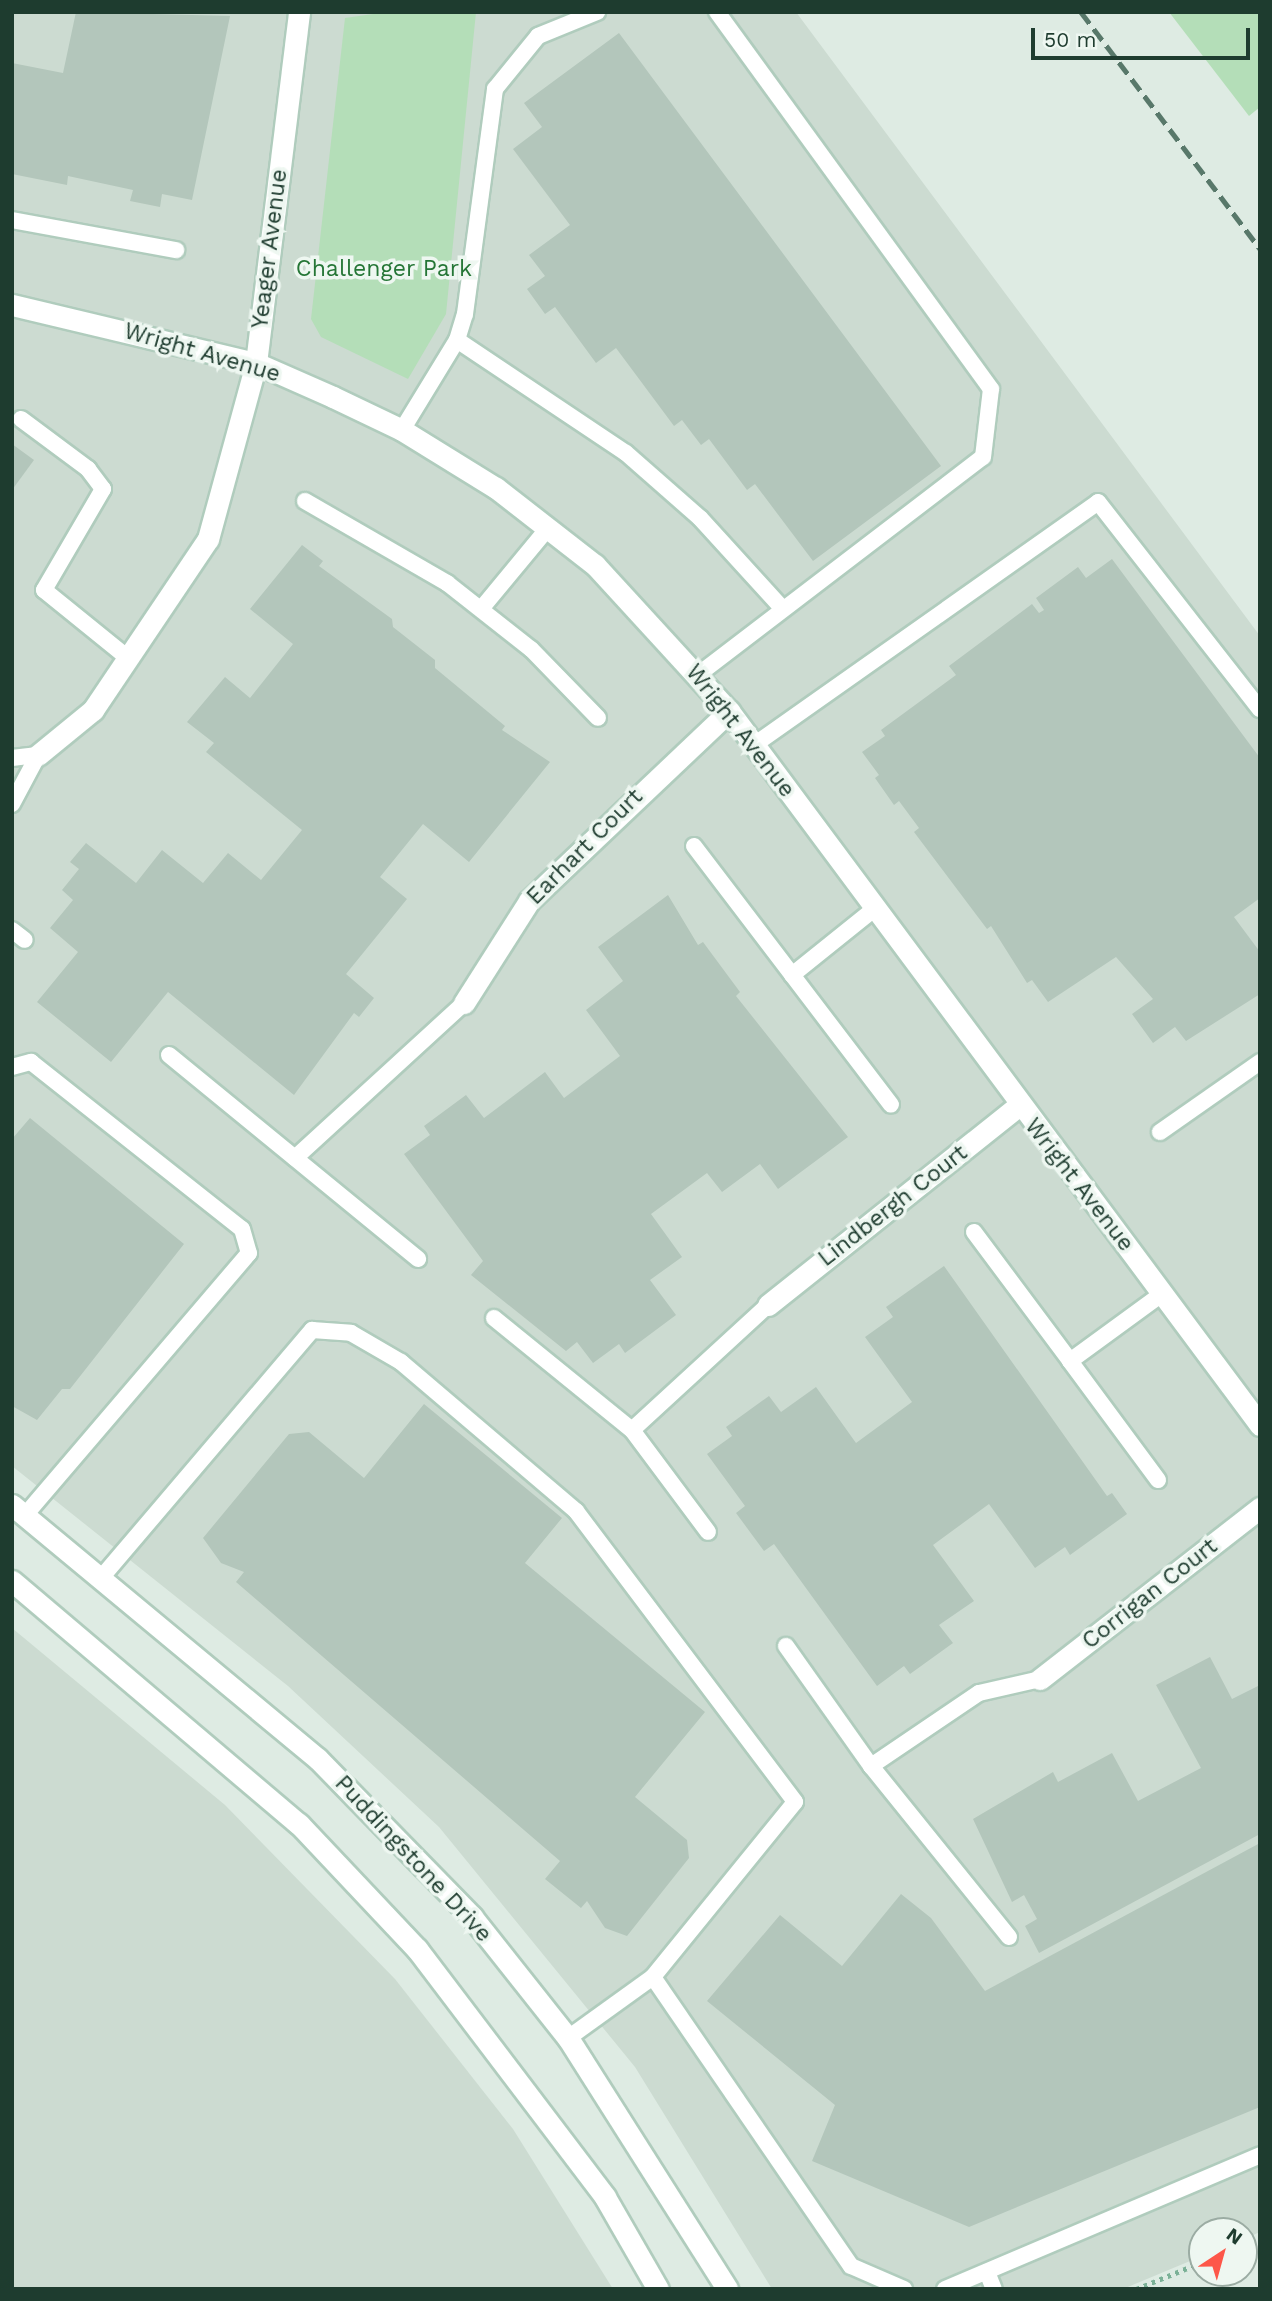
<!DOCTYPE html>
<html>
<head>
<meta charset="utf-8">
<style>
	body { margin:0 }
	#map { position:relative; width:1272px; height:2301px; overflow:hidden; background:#deebe3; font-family:"Work Sans",sans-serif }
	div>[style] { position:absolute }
	.built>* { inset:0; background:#ccdbd1 }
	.green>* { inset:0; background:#b4deb8 }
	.building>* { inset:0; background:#b3c6bb }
	.path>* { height:4.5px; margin-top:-2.25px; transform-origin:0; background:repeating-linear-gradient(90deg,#7bb197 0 3.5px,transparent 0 8.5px) }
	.roads { filter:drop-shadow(2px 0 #b0ccbd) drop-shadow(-2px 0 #b0ccbd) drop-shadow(0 2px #b0ccbd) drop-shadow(0 -2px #b0ccbd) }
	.lane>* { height:16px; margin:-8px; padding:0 8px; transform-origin:8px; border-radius:8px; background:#fff }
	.street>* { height:21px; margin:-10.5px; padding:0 10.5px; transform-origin:10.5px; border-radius:10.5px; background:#fff }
	.secondary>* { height:21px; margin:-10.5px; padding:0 10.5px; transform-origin:10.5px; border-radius:10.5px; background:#fff }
	.rail>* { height:5px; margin-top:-2.5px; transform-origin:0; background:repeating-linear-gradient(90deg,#58786a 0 14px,transparent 0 21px) }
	span { translate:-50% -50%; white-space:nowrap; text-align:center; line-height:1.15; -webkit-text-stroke:7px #eef7f1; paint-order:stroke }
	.street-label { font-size:23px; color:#1e3c2f }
	.park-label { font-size:23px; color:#257636 }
	.frame { position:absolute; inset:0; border:14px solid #1e3c2f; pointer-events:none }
	.north { position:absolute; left:1188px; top:2217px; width:70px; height:70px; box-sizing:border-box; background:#eef7f1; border:2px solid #9baca3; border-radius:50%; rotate:36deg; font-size:19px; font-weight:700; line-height:28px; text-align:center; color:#1e3c2f }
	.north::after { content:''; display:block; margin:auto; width:24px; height:32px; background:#fd5749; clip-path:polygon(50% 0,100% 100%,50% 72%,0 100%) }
	.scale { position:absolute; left:1031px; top:28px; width:219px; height:32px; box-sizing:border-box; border:4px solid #1e3c2f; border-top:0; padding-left:9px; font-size:21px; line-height:24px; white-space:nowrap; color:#1e3c2f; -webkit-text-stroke:5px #eef7f1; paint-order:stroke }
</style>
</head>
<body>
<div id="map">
	<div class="built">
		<div style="clip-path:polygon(12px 12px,796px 12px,1260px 636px,1260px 2232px,1244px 2239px,1244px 2231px,1202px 2231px,1202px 2256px,1123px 2289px,772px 2289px,635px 2067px,439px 1827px,288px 1686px,12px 1466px)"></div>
		<div style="clip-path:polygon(12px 1628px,225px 1805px,395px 1979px,513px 2129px,613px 2289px,12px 2289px)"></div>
	</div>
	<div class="green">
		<div style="clip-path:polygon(387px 12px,476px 12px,446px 314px,408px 379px,321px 337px,311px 319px,345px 18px)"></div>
		<div style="clip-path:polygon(1169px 12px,1260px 12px,1260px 107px,1249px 116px)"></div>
	</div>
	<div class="building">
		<div style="clip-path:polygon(76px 12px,230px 16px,192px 200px,162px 194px,160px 207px,130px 201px,133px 190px,68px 176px,67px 185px,12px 174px,12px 63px,63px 73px)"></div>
		<div style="clip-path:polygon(619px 33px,941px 466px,813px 561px,755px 484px,747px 490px,709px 439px,701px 445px,682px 420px,674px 426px,616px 348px,596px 363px,555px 307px,545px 314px,527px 289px,545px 276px,529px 255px,570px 225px,513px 149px,542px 127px,524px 103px)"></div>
		<div style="clip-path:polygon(12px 444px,34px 460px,12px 490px)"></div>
		<div style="clip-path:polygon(302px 545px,323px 561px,319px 566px,392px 619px,393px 627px,435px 660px,435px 668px,505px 726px,502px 730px,550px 762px,469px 862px,423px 824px,380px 877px,407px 899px,346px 974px,374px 998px,359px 1017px,354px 1013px,294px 1095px,168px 992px,111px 1062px,37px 1002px,78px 952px,50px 928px,73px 900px,62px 890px,79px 869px,70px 862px,86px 843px,136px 883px,162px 850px,203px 883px,228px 853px,261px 880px,302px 830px,206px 752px,214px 743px,187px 722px,225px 677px,250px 698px,293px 644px,250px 609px)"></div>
		<div style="clip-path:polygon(1112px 559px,1260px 758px,1260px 898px,1234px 917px,1260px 952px,1260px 994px,1186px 1041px,1175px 1027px,1153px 1043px,1132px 1014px,1153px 999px,1116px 957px,1048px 1002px,1032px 980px,1027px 983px,991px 926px,987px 929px,914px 832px,919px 828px,899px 801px,894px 805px,875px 778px,879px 775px,862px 752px,885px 736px,881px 730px,956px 675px,949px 666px,1032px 604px,1039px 613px,1044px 610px,1036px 598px,1078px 567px,1086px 578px)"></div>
		<div style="clip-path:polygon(668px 895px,698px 945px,703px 942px,740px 992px,736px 996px,848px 1137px,778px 1189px,760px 1164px,722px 1192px,707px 1173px,651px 1214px,682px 1257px,650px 1280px,676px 1315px,625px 1353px,619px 1344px,593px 1363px,577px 1342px,566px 1351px,471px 1275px,483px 1261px,404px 1154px,430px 1135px,424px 1126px,466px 1095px,484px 1118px,545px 1072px,564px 1098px,620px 1056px,586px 1010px,623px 981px,598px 947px)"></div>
		<div style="clip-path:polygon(30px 1118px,184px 1244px,70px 1389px,62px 1389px,37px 1420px,12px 1406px,12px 1139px)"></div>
		<div style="clip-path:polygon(944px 1266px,1107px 1496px,1112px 1493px,1127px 1514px,1070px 1555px,1065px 1547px,1035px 1568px,989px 1504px,933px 1545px,974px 1601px,939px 1625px,953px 1643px,910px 1674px,904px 1666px,877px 1686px,774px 1544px,764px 1551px,736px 1513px,745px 1506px,707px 1454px,732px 1436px,726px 1427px,769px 1396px,781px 1412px,816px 1387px,856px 1443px,912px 1402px,865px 1337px,893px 1317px,886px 1307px)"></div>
		<div style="clip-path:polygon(424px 1404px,562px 1518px,525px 1563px,705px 1712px,635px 1797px,687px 1840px,689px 1858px,627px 1936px,605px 1928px,587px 1901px,581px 1908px,545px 1879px,560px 1861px,236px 1582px,244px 1572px,221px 1563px,203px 1538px,289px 1434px,309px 1432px,364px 1478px)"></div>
		<div style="clip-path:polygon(1210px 1657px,1232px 1699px,1260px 1685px,1260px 1834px,1039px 1953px,1025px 1926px,1037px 1919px,1024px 1895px,1012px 1902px,973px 1819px,1053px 1772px,1058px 1782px,1112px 1753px,1138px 1801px,1201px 1768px,1156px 1685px)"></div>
		<div style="clip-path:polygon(1260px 1843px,1260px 2107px,969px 2227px,812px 2161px,835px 2105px,707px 2001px,780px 1915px,842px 1966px,901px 1894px,931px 1918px,985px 1991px)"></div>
	</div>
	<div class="path">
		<div style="left:1244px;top:2245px;width:17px;rotate:-24deg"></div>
		<div style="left:1136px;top:2289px;width:71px;rotate:-22.2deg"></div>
	</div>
	<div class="roads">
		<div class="lane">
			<div style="left:12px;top:220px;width:167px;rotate:10.4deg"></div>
			<div style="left:457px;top:340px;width:203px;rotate:33.8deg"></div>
			<div style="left:626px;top:453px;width:98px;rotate:41.3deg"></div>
			<div style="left:700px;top:518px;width:122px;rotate:47.7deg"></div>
			<div style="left:21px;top:419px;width:84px;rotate:36.7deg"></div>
			<div style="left:88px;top:469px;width:25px;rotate:53deg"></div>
			<div style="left:103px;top:489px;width:117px;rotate:120.3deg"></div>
			<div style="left:44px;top:590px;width:108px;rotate:39deg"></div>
			<div style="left:402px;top:430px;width:105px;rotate:-58.6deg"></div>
			<div style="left:457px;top:340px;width:27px;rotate:-73deg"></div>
			<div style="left:465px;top:314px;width:227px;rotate:-82.4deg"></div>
			<div style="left:495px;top:89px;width:68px;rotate:-50.9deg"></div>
			<div style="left:538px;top:36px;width:64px;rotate:-22.1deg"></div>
			<div style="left:305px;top:501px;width:164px;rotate:30deg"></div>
			<div style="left:447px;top:583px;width:107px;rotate:38.2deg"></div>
			<div style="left:531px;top:649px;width:96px;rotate:45.8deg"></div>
			<div style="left:481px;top:609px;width:105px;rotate:-50.4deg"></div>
			<div style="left:699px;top:674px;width:357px;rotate:-37.4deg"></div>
			<div style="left:983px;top:457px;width:68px;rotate:-83.3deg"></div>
			<div style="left:991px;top:389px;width:466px;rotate:-126deg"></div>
			<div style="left:754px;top:745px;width:421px;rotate:-35.2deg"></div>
			<div style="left:1098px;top:502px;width:263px;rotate:52deg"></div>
			<div style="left:12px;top:758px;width:26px;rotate:-7deg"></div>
			<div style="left:12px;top:804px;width:55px;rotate:-62deg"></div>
			<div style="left:694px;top:846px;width:325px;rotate:52.7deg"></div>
			<div style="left:12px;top:930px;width:16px;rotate:38deg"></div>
			<div style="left:792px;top:975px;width:105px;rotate:-38.8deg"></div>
			<div style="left:169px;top:1055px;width:322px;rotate:39.3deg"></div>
			<div style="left:12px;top:1067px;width:20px;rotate:-15deg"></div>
			<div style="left:31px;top:1062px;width:269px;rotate:38.4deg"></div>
			<div style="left:242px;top:1229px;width:25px;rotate:74deg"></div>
			<div style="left:249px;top:1253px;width:345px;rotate:130.5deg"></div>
			<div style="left:1160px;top:1132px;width:122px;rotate:-35deg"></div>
			<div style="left:295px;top:1158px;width:229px;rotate:-42.5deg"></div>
			<div style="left:974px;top:1232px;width:161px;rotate:53.3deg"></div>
			<div style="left:1070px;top:1361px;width:114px;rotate:-36.1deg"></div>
			<div style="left:494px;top:1318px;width:178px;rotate:39.1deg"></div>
			<div style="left:632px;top:1430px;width:127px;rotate:53.3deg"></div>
			<div style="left:1070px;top:1361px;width:148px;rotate:53.5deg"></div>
			<div style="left:632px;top:1430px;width:185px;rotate:-42.6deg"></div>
			<div style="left:101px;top:1578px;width:326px;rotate:-49.6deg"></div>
			<div style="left:312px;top:1330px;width:39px;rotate:4deg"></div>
			<div style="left:351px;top:1333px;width:58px;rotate:30.1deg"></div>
			<div style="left:401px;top:1362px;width:230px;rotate:40.4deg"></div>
			<div style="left:576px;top:1511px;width:364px;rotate:53deg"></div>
			<div style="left:795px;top:1802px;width:225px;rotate:129.1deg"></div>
			<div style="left:653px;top:1977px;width:350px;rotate:55.6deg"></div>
			<div style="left:851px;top:2266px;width:58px;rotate:23.5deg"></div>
			<div style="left:786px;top:1646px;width:147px;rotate:54.7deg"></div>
			<div style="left:1009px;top:1937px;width:220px;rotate:-128.9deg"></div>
			<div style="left:871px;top:1766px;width:130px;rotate:-34.1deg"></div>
			<div style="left:979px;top:1693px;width:63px;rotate:-12.9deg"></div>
			<div style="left:568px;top:2038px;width:105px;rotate:-35.7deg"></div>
			<div style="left:987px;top:2272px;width:18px;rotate:68deg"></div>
			<div style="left:945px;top:2289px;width:342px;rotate:-23deg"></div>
		</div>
		<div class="street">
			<div style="left:12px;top:305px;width:251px;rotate:13.4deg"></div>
			<div style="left:256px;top:363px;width:84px;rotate:23.8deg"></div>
			<div style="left:333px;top:397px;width:76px;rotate:25.6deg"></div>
			<div style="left:402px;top:430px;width:110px;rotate:31.7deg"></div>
			<div style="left:496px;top:488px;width:125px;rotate:37.9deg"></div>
			<div style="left:595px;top:565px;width:198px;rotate:47.5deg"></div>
			<div style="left:729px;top:711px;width:890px;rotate:53.36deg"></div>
			<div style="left:38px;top:755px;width:71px;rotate:-39.3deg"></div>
			<div style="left:93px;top:710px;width:206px;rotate:-56.1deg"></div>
			<div style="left:208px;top:539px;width:182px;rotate:-74.7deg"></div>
			<div style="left:256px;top:363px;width:354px;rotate:-83deg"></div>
			<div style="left:464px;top:1003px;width:121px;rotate:-57.5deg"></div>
			<div style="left:529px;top:901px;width:276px;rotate:-43.5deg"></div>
			<div style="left:768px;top:1305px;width:320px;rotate:-38.5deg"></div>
			<div style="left:1040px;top:1679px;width:279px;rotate:-37.9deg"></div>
		</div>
		<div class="secondary">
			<div style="left:12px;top:1505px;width:398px;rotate:39.7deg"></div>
			<div style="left:318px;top:1759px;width:221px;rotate:45.7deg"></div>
			<div style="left:472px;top:1917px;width:154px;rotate:51.6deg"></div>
			<div style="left:568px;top:2038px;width:297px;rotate:57.6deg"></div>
			<div style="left:12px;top:1581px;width:376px;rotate:40.3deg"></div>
			<div style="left:299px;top:1824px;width:172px;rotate:46.7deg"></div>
			<div style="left:417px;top:1949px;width:311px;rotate:52.8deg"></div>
			<div style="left:605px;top:2197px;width:106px;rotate:60.1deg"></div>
		</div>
	</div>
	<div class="rail">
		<div style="left:1081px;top:12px;width:297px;rotate:52.9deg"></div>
	</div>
	<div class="street-label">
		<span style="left:270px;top:249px;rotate:-83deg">Yeager Avenue</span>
		<span style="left:202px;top:353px;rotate:16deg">Wright Avenue</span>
		<span style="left:740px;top:731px;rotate:52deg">Wright Avenue</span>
		<span style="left:585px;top:847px;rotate:-45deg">Earhart Court</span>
		<span style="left:1079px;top:1185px;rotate:52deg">Wright Avenue</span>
		<span style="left:893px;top:1206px;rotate:-38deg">Lindbergh Court</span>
		<span style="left:1150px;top:1594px;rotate:-38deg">Corrigan Court</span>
		<span style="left:413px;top:1859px;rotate:47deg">Puddingstone Drive</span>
	</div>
	<div class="park-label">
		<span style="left:384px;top:269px">Challenger Park</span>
	</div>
	<div class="frame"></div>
	<div class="north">N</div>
	<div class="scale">50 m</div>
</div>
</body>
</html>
